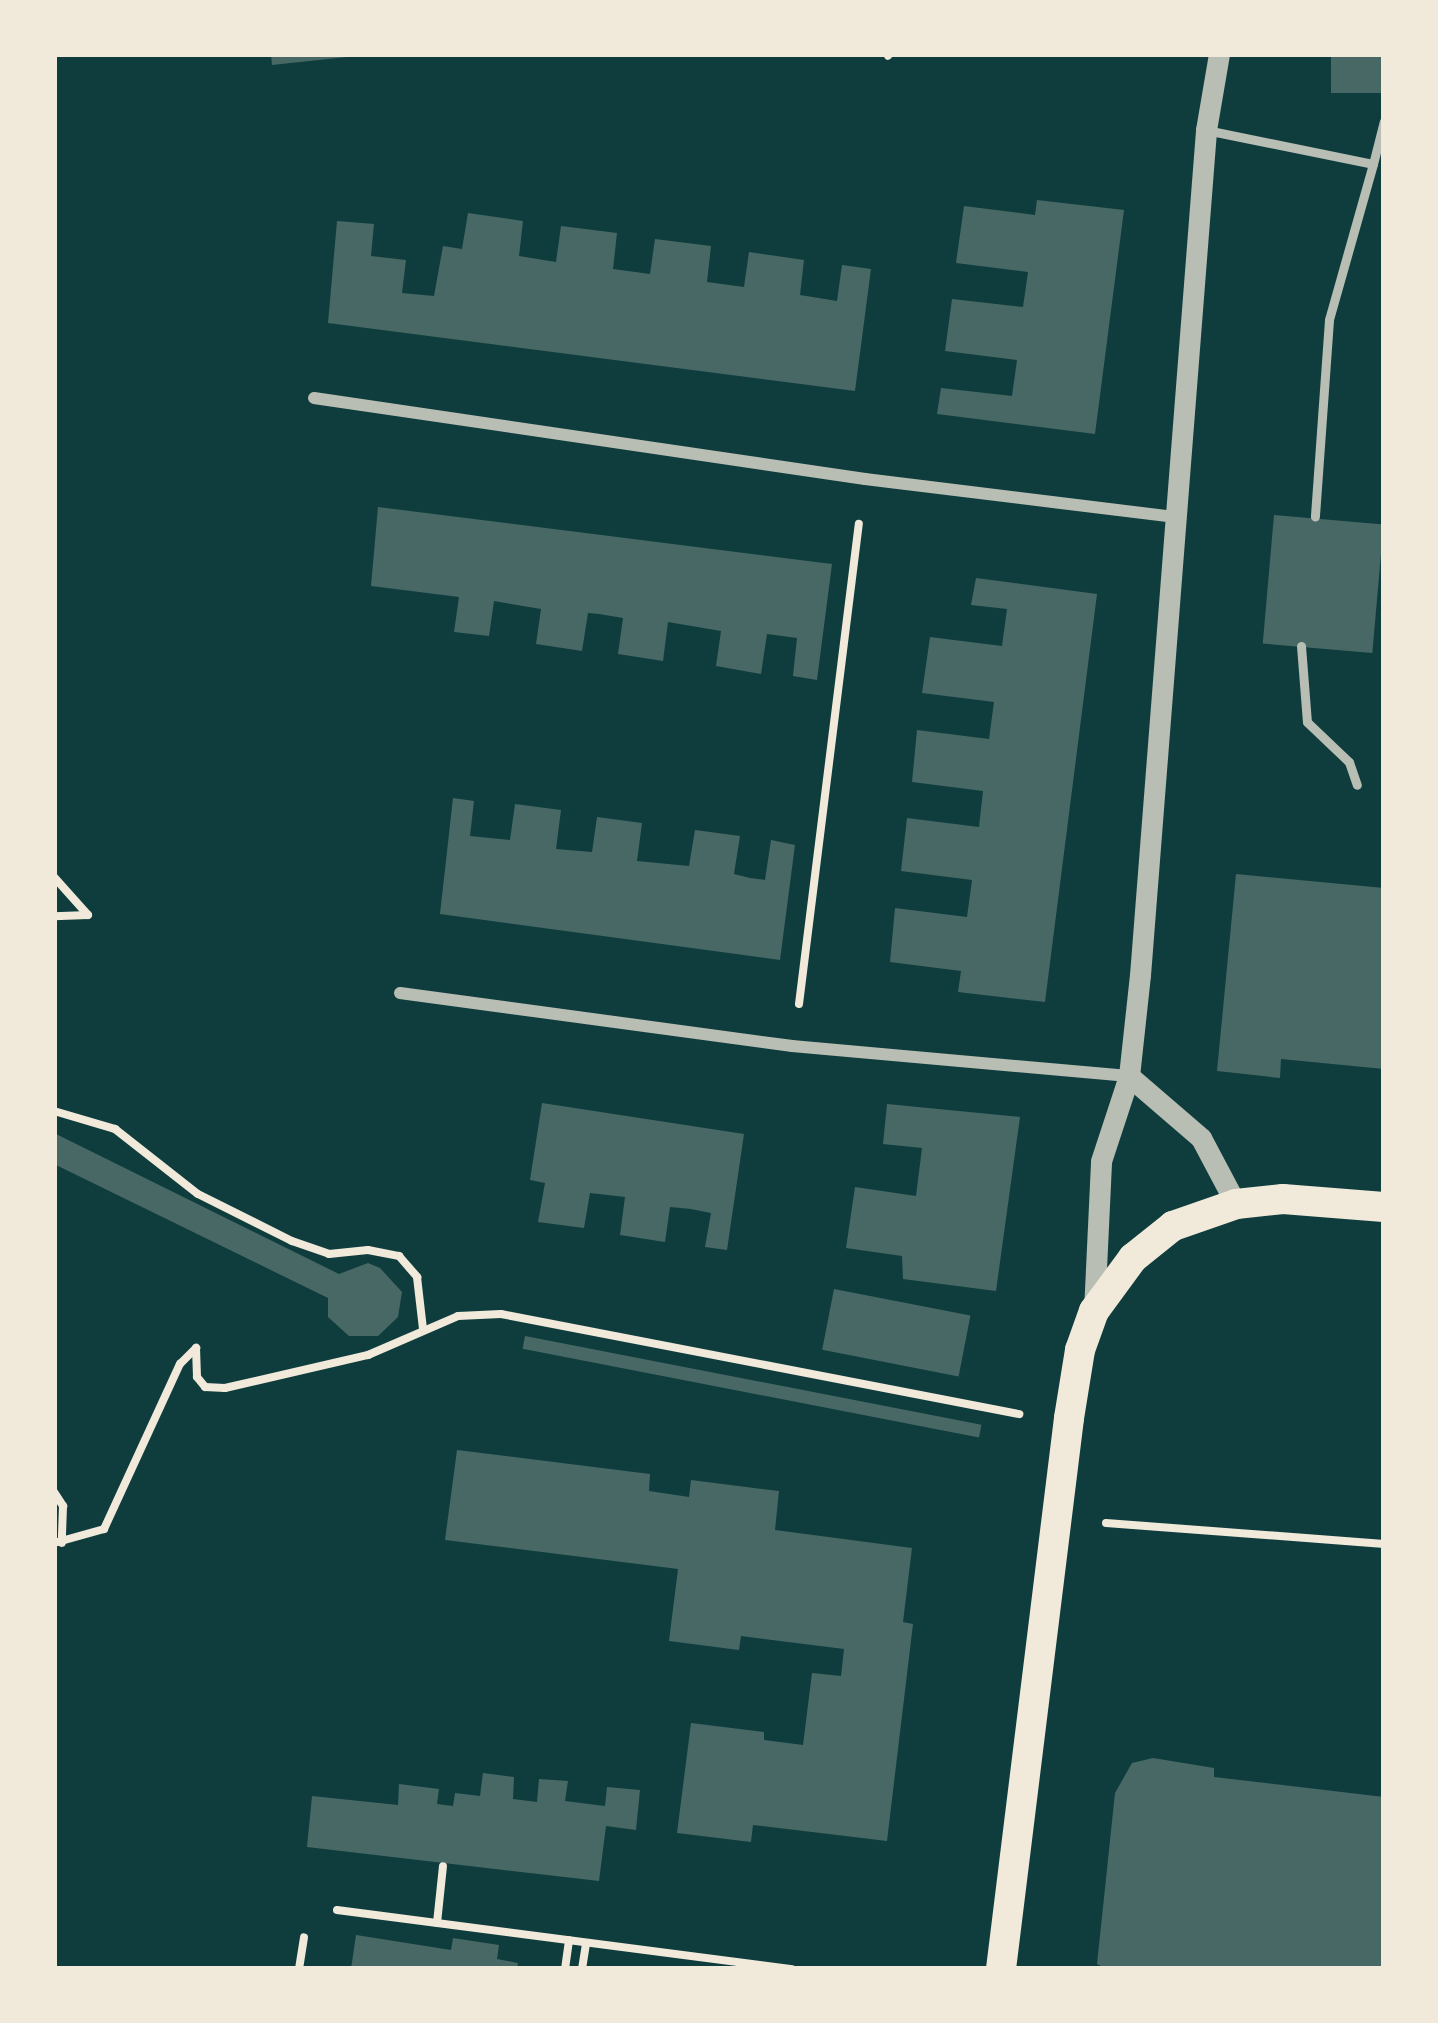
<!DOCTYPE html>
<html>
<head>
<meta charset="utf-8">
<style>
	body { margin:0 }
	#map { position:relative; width:1438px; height:2023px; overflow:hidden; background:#0f3d3e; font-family:Inter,sans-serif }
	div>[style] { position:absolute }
	.building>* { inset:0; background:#486865; transform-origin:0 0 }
	.path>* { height:8px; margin:-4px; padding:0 4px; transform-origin:4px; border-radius:4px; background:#f1e9da }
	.service>* { height:9px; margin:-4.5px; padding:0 4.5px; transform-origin:4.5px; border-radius:4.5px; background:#b8beb3 }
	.minor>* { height:12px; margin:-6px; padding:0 6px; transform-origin:6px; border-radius:6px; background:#b8beb3 }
	.tertiary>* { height:21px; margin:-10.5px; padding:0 10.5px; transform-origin:10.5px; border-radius:10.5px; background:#b8beb3 }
	.primary>* { height:30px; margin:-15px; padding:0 15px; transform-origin:15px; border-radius:15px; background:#f1e9da }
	span { translate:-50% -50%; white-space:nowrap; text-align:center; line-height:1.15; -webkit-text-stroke:10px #f1e9da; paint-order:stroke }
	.frame { position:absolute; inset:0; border:57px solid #f1e9da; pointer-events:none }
</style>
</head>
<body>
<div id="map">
	<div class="building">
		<div style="clip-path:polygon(271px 54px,347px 54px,347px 57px,272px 65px)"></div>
		<div style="left:1331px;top:54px;width:53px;height:39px"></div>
		<div style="clip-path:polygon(1037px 200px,1124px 210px,1095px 434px,937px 414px,941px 388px,1012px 396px,1017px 360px,945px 351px,952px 299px,1023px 307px,1028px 272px,956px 263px,964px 206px,1035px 215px)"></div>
		<div style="clip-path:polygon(468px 213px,523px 221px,519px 256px,556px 262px,561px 226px,617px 233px,613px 269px,650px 274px,655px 239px,711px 246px,707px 282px,744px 287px,749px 252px,804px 260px,800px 295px,837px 301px,842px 265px,871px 269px,855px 391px,328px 323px,337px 221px,374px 224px,371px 256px,406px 260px,402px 293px,434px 296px,443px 246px,462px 249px)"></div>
		<div style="clip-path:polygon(378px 507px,832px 564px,817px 680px,793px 676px,797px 638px,767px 634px,761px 674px,716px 666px,721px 631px,668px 622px,663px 661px,618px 654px,623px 618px,599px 614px,588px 613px,582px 651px,536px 644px,541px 609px,494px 601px,489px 636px,454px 632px,459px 597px,371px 586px)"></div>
		<div style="left:1274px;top:515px;width:110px;height:129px;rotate:5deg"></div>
		<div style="clip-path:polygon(976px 578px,1097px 594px,1045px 1002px,958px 992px,961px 971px,890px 962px,895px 908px,967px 917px,972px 880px,901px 871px,907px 818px,979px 827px,983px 791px,912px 782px,917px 730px,989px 739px,994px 702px,922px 693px,930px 637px,1002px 646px,1007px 609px,971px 605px)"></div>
		<div style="clip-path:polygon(453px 798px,474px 801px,470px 836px,510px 840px,515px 804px,561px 810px,556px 849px,592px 852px,597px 817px,642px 823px,637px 861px,689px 866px,695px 830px,740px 836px,734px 874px,750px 878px,765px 880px,771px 840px,795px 845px,780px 960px,440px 914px)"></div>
		<div style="clip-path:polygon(1236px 874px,1384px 888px,1384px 1069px,1281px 1059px,1280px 1078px,1217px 1071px)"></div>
		<div style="clip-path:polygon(542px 1103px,744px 1134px,727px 1250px,705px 1247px,711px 1213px,691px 1209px,670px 1207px,665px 1242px,620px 1235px,625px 1197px,590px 1193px,584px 1228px,538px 1222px,545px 1183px,530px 1180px)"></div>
		<div style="clip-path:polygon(887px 1104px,1020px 1117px,996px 1291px,903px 1279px,902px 1256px,846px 1248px,855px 1187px,916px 1196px,922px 1148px,883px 1144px)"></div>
		<div style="clip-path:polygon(54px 1133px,339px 1274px,368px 1263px,380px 1268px,402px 1292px,398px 1317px,378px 1336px,349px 1336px,328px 1317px,328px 1298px,54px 1164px)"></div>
		<div style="left:834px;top:1289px;width:139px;height:62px;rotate:11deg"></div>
		<div style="left:525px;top:1336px;width:465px;height:13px;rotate:11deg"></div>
		<div style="clip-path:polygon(457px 1450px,650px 1474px,649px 1491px,689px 1497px,691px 1480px,779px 1491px,775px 1530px,912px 1548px,903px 1622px,913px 1624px,887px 1841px,753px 1825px,751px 1842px,677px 1833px,691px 1723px,764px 1732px,764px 1740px,803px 1745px,812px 1673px,841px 1676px,844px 1649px,741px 1636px,739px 1650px,669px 1641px,678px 1569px,445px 1540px)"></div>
		<div style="clip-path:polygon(1153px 1758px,1214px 1768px,1214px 1777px,1384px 1797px,1384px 1969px,1107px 1969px,1097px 1964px,1115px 1793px,1132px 1763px)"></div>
		<div style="clip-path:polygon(483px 1773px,514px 1777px,513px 1799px,537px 1802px,539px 1779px,568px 1781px,565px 1801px,605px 1806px,607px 1787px,640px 1790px,636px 1830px,606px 1826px,599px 1881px,307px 1847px,312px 1796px,398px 1805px,399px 1784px,439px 1789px,437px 1804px,453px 1806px,455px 1793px,480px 1796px)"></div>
		<div style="clip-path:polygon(356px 1935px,451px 1950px,453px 1938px,499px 1945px,497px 1959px,518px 1963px,517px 1969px,351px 1969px)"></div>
	</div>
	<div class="path">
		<div style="left:887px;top:54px;width:2px;rotate:63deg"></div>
		<div style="left:54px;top:877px;width:51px;rotate:48.2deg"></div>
		<div style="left:88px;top:915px;width:34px;rotate:178deg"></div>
		<div style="left:799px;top:1004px;width:484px;rotate:-82.9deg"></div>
		<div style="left:54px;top:1111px;width:64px;rotate:16.4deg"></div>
		<div style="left:115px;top:1129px;width:105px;rotate:38.1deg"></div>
		<div style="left:198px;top:1194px;width:105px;rotate:26.6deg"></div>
		<div style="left:292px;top:1241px;width:39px;rotate:19deg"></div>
		<div style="left:329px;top:1254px;width:39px;rotate:-6deg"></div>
		<div style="left:368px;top:1250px;width:32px;rotate:11deg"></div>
		<div style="left:399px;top:1256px;width:28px;rotate:49deg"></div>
		<div style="left:417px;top:1277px;width:52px;rotate:83.4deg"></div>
		<div style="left:54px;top:1492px;width:17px;rotate:57deg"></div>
		<div style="left:63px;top:1506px;width:37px;rotate:92deg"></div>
		<div style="left:1106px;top:1523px;width:279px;rotate:4.3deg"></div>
		<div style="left:54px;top:1543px;width:52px;rotate:-15.6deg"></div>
		<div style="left:104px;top:1529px;width:182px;rotate:-65.3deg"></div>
		<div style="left:180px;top:1364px;width:23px;rotate:-45deg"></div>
		<div style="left:196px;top:1348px;width:29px;rotate:88deg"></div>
		<div style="left:197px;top:1377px;width:13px;rotate:51deg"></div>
		<div style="left:205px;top:1387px;width:20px;rotate:3deg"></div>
		<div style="left:225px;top:1388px;width:147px;rotate:-13deg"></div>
		<div style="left:368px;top:1355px;width:98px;rotate:-23.4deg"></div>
		<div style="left:458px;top:1316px;width:43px;rotate:-2.7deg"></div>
		<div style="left:501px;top:1314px;width:528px;rotate:10.93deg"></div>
		<div style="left:337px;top:1910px;width:459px;rotate:7.4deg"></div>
		<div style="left:437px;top:1923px;width:57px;rotate:-84deg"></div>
		<div style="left:299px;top:1969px;width:32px;rotate:-81deg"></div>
		<div style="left:565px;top:1969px;width:29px;rotate:-82deg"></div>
		<div style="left:582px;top:1969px;width:26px;rotate:-81deg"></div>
	</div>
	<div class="service">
		<div style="left:1206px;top:130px;width:170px;rotate:11.5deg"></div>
		<div style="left:1373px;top:164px;width:162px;rotate:105.8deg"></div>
		<div style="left:1329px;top:320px;width:197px;rotate:94.1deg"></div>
		<div style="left:1373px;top:164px;width:44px;rotate:-75.7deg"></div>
		<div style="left:1301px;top:646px;width:76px;rotate:85.5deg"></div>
		<div style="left:1307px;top:722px;width:58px;rotate:43.6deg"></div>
		<div style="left:1349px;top:762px;width:24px;rotate:71deg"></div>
	</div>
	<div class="minor">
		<div style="left:314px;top:398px;width:557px;rotate:8.36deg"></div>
		<div style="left:865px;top:479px;width:311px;rotate:7deg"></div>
		<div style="left:400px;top:993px;width:396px;rotate:7.7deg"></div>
		<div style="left:792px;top:1046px;width:338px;rotate:5.1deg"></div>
	</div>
	<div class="tertiary">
		<div style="left:1129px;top:1076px;width:95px;rotate:40.7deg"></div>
		<div style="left:1201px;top:1138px;width:75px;rotate:62.1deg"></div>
		<div style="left:1094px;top:1311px;width:150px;rotate:-87.3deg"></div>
		<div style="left:1101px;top:1161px;width:89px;rotate:-71.8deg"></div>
		<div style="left:1129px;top:1076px;width:102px;rotate:-83.8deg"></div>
		<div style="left:1140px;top:975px;width:848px;rotate:-85.53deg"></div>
		<div style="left:1206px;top:130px;width:77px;rotate:-80.3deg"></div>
	</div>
	<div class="primary">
		<div style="left:1001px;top:1969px;width:555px;rotate:-82.96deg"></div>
		<div style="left:1069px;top:1418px;width:69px;rotate:-80.8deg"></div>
		<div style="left:1080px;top:1350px;width:41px;rotate:-70.3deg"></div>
		<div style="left:1094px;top:1311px;width:66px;rotate:-53.7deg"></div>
		<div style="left:1133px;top:1258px;width:51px;rotate:-38.7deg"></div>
		<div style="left:1173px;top:1226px;width:67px;rotate:-19.2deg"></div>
		<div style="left:1236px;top:1204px;width:47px;rotate:-6.1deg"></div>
		<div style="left:1283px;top:1199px;width:101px;rotate:4.5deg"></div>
	</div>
	<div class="frame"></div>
</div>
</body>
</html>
